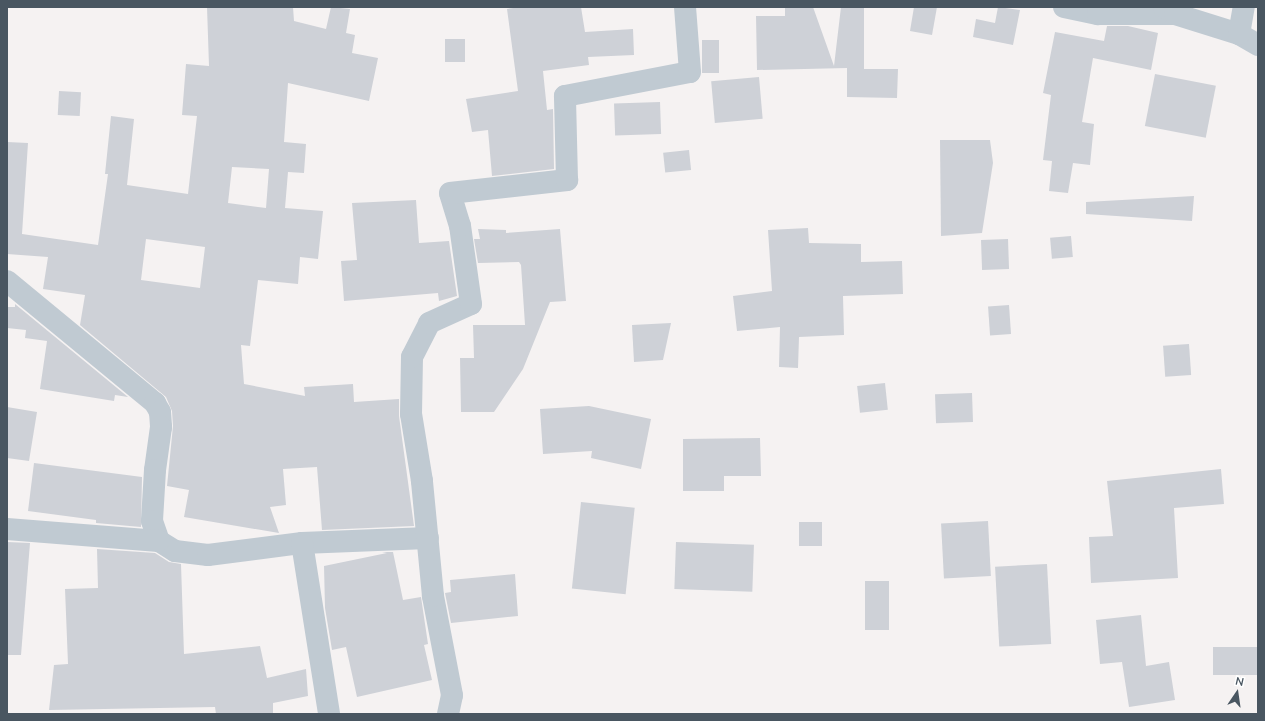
<!DOCTYPE html>
<html>
<head>
<meta charset="utf-8">
<style>
	body { margin:0 }
	#map { position:relative; width:1265px; height:721px; overflow:hidden; background:#f5f2f2; font-family:Mulish,sans-serif }
	div>[style] { position:absolute }
	.building>* { inset:0; background:#ced1d7; transform-origin:0 0 }
	.street>* { height:22px; margin:-11px; padding:0 11px; transform-origin:11px; border-radius:11px; background:#c0cad2 }
	span { translate:-50% -50%; white-space:nowrap; text-align:center; line-height:1.15; -webkit-text-stroke:4px #fff; paint-order:stroke }
	.frame { position:absolute; inset:0; border:8px solid #495661; pointer-events:none }
	.north { position:absolute; left:1217px; top:673px; width:40px; height:40px; -webkit-text-stroke:3px #fff; paint-order:stroke; rotate:13deg; font-size:11px; font-weight:700; line-height:16px; text-align:center; color:#495661 }
	.north::after { content:''; display:block; margin:auto; width:14px; height:18px; background:#495661; clip-path:polygon(50% 0,100% 100%,50% 72%,0 100%) }
</style>
</head>
<body>
<div id="map">
	<div class="building">
		<div style="clip-path:polygon(evenodd,207px 7px,293px 7px,294px 21px,326px 29px,331px 7px,350px 9px,346px 33px,355px 35px,352px 53px,378px 58px,369px 101px,288px 83px,284px 142px,306px 144px,304px 173px,288px 172px,285px 208px,323px 211px,318px 259px,300px 257px,298px 284px,258px 280px,250px 346px,241px 345px,244px 384px,305px 396px,304px 387px,353px 384px,354px 402px,399px 399px,399px 416px,414px 526px,322px 530px,317px 467px,283px 469px,286px 505px,270px 507px,279px 533px,184px 517px,189px 490px,167px 486px,173px 426px,172px 411px,166px 397px,80px 325px,85px 295px,43px 289px,48px 257px,7px 254px,7px 142px,28px 143px,22px 234px,98px 245px,108px 174px,105px 174px,111px 116px,134px 119px,127px 185px,188px 194px,197px 116px,182px 115px,186px 64px,209px 66px,207px 7px,232px 167px,269px 169px,266px 208px,228px 203px,232px 167px,207px 7px,146px 239px,205px 247px,200px 288px,141px 280px,146px 239px)"></div>
		<div style="clip-path:polygon(520px 7px,581px 7px,585px 32px,633px 29px,634px 55px,588px 57px,589px 65px,543px 71px,547px 110px,553px 109px,554px 169px,492px 176px,488px 130px,472px 132px,466px 99px,518px 91px,507px 9px)"></div>
		<div style="clip-path:polygon(785px 7px,813px 7px,834px 66px,841px 7px,864px 7px,864px 69px,898px 69px,897px 98px,847px 97px,847px 68px,757px 70px,756px 16px,785px 16px)"></div>
		<div style="clip-path:polygon(914px 7px,937px 7px,932px 35px,910px 31px)"></div>
		<div style="clip-path:polygon(998px 7px,1020px 10px,1013px 45px,973px 37px,976px 19px,995px 23px)"></div>
		<div style="clip-path:polygon(1107px 26px,1128px 26px,1158px 33px,1151px 70px,1093px 58px,1082px 122px,1094px 124px,1090px 165px,1073px 163px,1068px 193px,1049px 191px,1052px 161px,1043px 160px,1051px 95px,1043px 93px,1055px 32px,1104px 41px)"></div>
		<div style="left:445px;top:39px;width:20px;height:23px"></div>
		<div style="left:702px;top:40px;width:17px;height:33px"></div>
		<div style="left:1155px;top:74px;width:62px;height:53px;rotate:11deg"></div>
		<div style="left:759px;top:77px;width:42px;height:48px;rotate:85deg"></div>
		<div style="left:59px;top:91px;width:22px;height:24px;rotate:3deg"></div>
		<div style="left:660px;top:102px;width:32px;height:46px;rotate:88deg"></div>
		<div style="clip-path:polygon(940px 140px,990px 140px,993px 163px,982px 233px,941px 236px)"></div>
		<div style="left:689px;top:150px;width:20px;height:26px;rotate:84deg"></div>
		<div style="clip-path:polygon(1194px 196px,1192px 221px,1086px 214px,1086px 202px)"></div>
		<div style="clip-path:polygon(416px 200px,419px 243px,449px 241px,457px 296px,439px 301px,438px 293px,344px 301px,341px 261px,357px 260px,352px 203px)"></div>
		<div style="clip-path:polygon(808px 228px,809px 243px,861px 244px,861px 262px,902px 261px,903px 294px,843px 296px,844px 335px,799px 337px,798px 368px,779px 367px,780px 327px,737px 331px,733px 296px,772px 291px,768px 230px)"></div>
		<div style="clip-path:polygon(478px 229px,506px 230px,506px 233px,560px 229px,566px 301px,550px 302px,523px 369px,494px 412px,461px 412px,460px 358px,474px 358px,473px 325px,525px 325px,521px 265px,519px 262px,478px 263px,474px 239px,480px 239px)"></div>
		<div style="left:1071px;top:236px;width:21px;height:21px;rotate:85deg"></div>
		<div style="left:1008px;top:239px;width:30px;height:27px;rotate:88deg"></div>
		<div style="clip-path:polygon(15px 304px,128px 397px,115px 395px,114px 401px,40px 389px,47px 341px,25px 338px,26px 330px,7px 328px,7px 307px,15px 307px)"></div>
		<div style="left:1009px;top:305px;width:29px;height:21px;rotate:86deg"></div>
		<div style="clip-path:polygon(671px 323px,663px 360px,634px 362px,632px 325px)"></div>
		<div style="left:1189px;top:344px;width:31px;height:26px;rotate:86deg"></div>
		<div style="left:885px;top:383px;width:27px;height:28px;rotate:84deg"></div>
		<div style="left:972px;top:393px;width:29px;height:37px;rotate:88deg"></div>
		<div style="clip-path:polygon(589px 406px,651px 419px,641px 469px,591px 458px,592px 451px,543px 454px,540px 409px)"></div>
		<div style="clip-path:polygon(7px 407px,37px 412px,29px 461px,7px 458px)"></div>
		<div style="clip-path:polygon(760px 438px,761px 476px,724px 476px,724px 491px,683px 491px,683px 439px)"></div>
		<div style="clip-path:polygon(34px 463px,142px 477px,141px 527px,96px 523px,96px 520px,28px 511px)"></div>
		<div style="clip-path:polygon(1221px 469px,1224px 504px,1174px 508px,1178px 578px,1091px 583px,1089px 537px,1113px 536px,1107px 481px)"></div>
		<div style="left:581px;top:502px;width:54px;height:87px;rotate:6deg"></div>
		<div style="left:988px;top:521px;width:55px;height:47px;rotate:87deg"></div>
		<div style="left:799px;top:522px;width:23px;height:24px"></div>
		<div style="clip-path:polygon(7px 542px,30px 543px,21px 655px,7px 655px)"></div>
		<div style="left:676px;top:542px;width:78px;height:47px;rotate:2deg"></div>
		<div style="clip-path:polygon(97px 549px,155px 553px,169px 562px,181px 564px,184px 654px,260px 646px,267px 678px,306px 669px,308px 696px,273px 703px,273px 714px,216px 714px,215px 707px,49px 710px,54px 665px,68px 664px,65px 589px,98px 588px)"></div>
		<div style="clip-path:polygon(382px 552px,393px 552px,403px 600px,421px 597px,428px 644px,424px 645px,432px 680px,357px 697px,346px 647px,332px 650px,325px 608px,324px 566px,387px 553px)"></div>
		<div style="left:1047px;top:564px;width:80px;height:52px;rotate:87deg"></div>
		<div style="clip-path:polygon(515px 574px,518px 616px,451px 623px,445px 593px,451px 592px,450px 580px)"></div>
		<div style="left:865px;top:581px;width:24px;height:49px"></div>
		<div style="clip-path:polygon(1141px 615px,1146px 666px,1169px 662px,1175px 700px,1129px 707px,1122px 662px,1100px 664px,1096px 620px)"></div>
		<div style="left:1258px;top:647px;width:28px;height:45px;rotate:90deg"></div>
	</div>
	<div class="street">
		<div style="left:1064px;top:7px;width:35px;rotate:12deg"></div>
		<div style="left:1098px;top:14px;width:77px"></div>
		<div style="left:1164px;top:7px;width:13px;rotate:32deg"></div>
		<div style="left:1175px;top:14px;width:67px;rotate:17.4deg"></div>
		<div style="left:1239px;top:34px;width:22px;rotate:30deg"></div>
		<div style="left:1239px;top:34px;width:27px;rotate:-80deg"></div>
		<div style="left:7px;top:281px;width:192px;rotate:39.5deg"></div>
		<div style="left:155px;top:403px;width:10px;rotate:61deg"></div>
		<div style="left:160px;top:412px;width:15px;rotate:86deg"></div>
		<div style="left:161px;top:427px;width:43px;rotate:97.9deg"></div>
		<div style="left:155px;top:470px;width:51px;rotate:93.4deg"></div>
		<div style="left:152px;top:521px;width:21px;rotate:71deg"></div>
		<div style="left:159px;top:541px;width:19px;rotate:32deg"></div>
		<div style="left:175px;top:551px;width:33px;rotate:7deg"></div>
		<div style="left:208px;top:555px;width:95px;rotate:-7.3deg"></div>
		<div style="left:302px;top:543px;width:126px;rotate:-2.3deg"></div>
		<div style="left:7px;top:529px;width:152px;rotate:4.5deg"></div>
		<div style="left:302px;top:543px;width:173px;rotate:81deg"></div>
		<div style="left:448px;top:714px;width:19px;rotate:-78deg"></div>
		<div style="left:452px;top:695px;width:101px;rotate:-100.9deg"></div>
		<div style="left:433px;top:596px;width:116px;rotate:-95.5deg"></div>
		<div style="left:422px;top:481px;width:68px;rotate:-99.3deg"></div>
		<div style="left:411px;top:414px;width:57px;rotate:-89deg"></div>
		<div style="left:412px;top:357px;width:38px;rotate:-63deg"></div>
		<div style="left:429px;top:323px;width:46px;rotate:-24.3deg"></div>
		<div style="left:471px;top:304px;width:79px;rotate:-98deg"></div>
		<div style="left:460px;top:226px;width:34px;rotate:-107deg"></div>
		<div style="left:450px;top:193px;width:118px;rotate:-6.3deg"></div>
		<div style="left:567px;top:180px;width:84px;rotate:-91.4deg"></div>
		<div style="left:565px;top:96px;width:127px;rotate:-10.9deg"></div>
		<div style="left:690px;top:72px;width:65px;rotate:-94.4deg"></div>
	</div>
	<div class="frame"></div>
	<div class="north">N</div>
</div>
</body>
</html>
